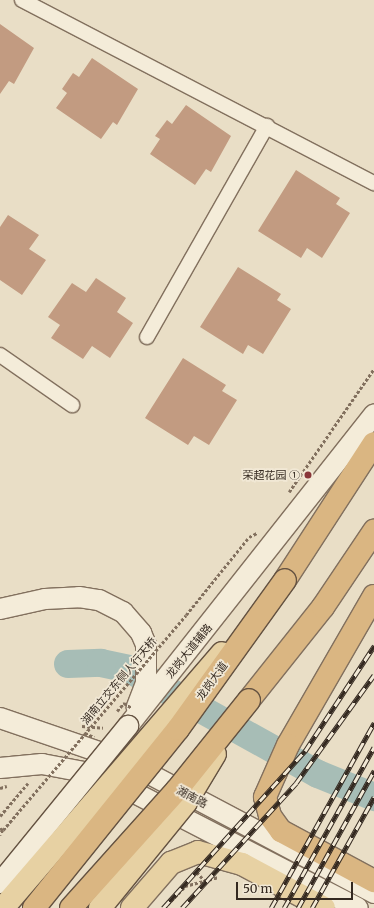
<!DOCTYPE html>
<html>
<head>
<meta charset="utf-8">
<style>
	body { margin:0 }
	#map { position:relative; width:374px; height:908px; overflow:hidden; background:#e9dec6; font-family:Merriweather,"Noto Sans SC",serif }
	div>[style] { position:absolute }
	.river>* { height:28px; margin:-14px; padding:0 14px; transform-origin:14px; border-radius:14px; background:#a7bdb6 }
	.building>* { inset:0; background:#c29b81 }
	.path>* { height:2.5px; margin-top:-1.25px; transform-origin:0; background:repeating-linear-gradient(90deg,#82705e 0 3px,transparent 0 5px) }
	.roads { filter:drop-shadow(1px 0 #82705e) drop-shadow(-1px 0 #82705e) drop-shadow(0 1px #82705e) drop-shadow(0 -1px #82705e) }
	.minor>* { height:14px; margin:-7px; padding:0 7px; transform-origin:7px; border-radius:7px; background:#f4ecd9 }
	.secondary>* { height:20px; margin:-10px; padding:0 10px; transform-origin:10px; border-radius:10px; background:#f4ecd9 }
	.primary>* { height:22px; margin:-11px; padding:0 11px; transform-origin:11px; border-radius:11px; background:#e7d1a3 }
	.trunk>* { height:22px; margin:-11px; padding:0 11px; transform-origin:11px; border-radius:11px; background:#dab682 }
	.rail>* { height:4.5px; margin-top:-2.25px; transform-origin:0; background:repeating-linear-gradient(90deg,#f1e8d5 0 9px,#342920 0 18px); box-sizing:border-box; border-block:1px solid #342920 }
	.path-bridge>* { height:2.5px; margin-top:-1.25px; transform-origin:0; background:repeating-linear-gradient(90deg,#82705e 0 3px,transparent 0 5px) }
	.bridges { filter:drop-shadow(1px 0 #645241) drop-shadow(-1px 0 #645241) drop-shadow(0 1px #645241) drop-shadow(0 -1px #645241) }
	.secondary-bridge>* { height:20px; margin:-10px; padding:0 10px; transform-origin:10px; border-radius:10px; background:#f4ecd9 }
	.primary-bridge>* { height:22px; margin:-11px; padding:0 11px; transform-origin:11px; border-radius:11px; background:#e7d1a3 }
	.trunk-bridge>* { height:22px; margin:-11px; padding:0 11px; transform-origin:11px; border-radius:11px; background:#dab682 }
	.dots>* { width:11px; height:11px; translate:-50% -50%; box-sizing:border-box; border:2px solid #f1e8d5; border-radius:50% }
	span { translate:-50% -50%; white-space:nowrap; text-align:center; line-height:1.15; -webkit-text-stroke:3.5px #f1e8d5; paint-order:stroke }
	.poi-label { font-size:11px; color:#342920 }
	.right { translate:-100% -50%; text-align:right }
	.street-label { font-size:11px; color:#342920 }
	.scale { position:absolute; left:236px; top:882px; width:117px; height:18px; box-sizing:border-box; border:2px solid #342920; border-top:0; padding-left:5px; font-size:12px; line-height:14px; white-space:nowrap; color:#342920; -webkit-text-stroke:3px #f1e8d5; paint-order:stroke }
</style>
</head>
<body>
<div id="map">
	<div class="river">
		<div style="left:68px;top:664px;width:33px;rotate:-2deg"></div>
		<div style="left:101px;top:663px;width:29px;rotate:12deg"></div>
		<div style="left:129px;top:669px;width:216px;rotate:29.1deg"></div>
		<div style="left:318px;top:774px;width:61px;rotate:22.3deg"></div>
	</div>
	<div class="building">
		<div style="clip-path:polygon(0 24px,34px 48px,14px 84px,9px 81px,0 94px)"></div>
		<div style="clip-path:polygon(92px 58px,138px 89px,117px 125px,113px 122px,101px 139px,56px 108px,67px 93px,62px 89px,73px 73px,79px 77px)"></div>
		<div style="clip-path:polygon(186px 105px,231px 136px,211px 172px,206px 169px,195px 185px,150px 154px,160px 139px,155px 136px,167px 120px,172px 124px)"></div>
		<div style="clip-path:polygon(296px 170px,340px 198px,336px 204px,350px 213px,322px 258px,307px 248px,301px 258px,258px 231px)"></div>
		<div style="clip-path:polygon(8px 215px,39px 235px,29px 249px,46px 260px,22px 295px,0 280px,0 227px)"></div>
		<div style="clip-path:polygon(238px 267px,281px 294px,277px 300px,291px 309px,263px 354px,248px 345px,243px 354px,200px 327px)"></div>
		<div style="clip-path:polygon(96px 278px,126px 298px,117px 312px,133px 323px,110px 358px,92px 346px,83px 359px,51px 338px,60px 325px,48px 317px,72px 283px,86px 292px)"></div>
		<div style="clip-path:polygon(183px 358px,226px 385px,222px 391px,237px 400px,209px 445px,194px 436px,188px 445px,145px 418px)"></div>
	</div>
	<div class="path">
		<div style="left:289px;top:492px;width:150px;rotate:-55.4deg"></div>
		<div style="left:186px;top:615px;width:100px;rotate:-51.1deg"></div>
		<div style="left:249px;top:537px;width:9px;rotate:-27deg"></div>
		<div style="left:82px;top:726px;width:21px;rotate:5deg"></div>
		<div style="left:0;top:788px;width:7px;rotate:-16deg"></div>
		<div style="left:0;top:816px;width:43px;rotate:-49.7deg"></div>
		<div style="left:0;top:828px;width:4px;rotate:34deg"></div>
		<div style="left:3px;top:830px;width:6px;rotate:121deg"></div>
		<div style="left:197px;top:872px;width:11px;rotate:49deg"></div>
		<div style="left:164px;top:908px;width:30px;rotate:-46deg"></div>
		<div style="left:185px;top:886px;width:34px;rotate:-15deg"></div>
	</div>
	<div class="roads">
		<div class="minor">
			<div style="left:22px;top:0;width:397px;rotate:27.5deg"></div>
			<div style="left:147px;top:337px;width:243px;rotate:-60.4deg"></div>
			<div style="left:0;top:355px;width:88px;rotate:34.8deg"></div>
		</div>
		<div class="secondary">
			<div style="left:0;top:609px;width:46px;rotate:-12.5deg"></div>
			<div style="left:45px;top:599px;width:34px;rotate:-3deg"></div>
			<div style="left:79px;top:597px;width:20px;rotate:9deg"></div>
			<div style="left:99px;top:600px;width:27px;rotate:27deg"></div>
			<div style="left:123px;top:612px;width:28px;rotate:49deg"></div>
			<div style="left:141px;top:633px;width:13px;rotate:67deg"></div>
			<div style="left:146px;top:645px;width:38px;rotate:90deg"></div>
			<div style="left:146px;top:683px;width:26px;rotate:111deg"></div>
			<div style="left:0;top:718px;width:130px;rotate:18.9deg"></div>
			<div style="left:123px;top:760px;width:284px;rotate:27.9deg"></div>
			<div style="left:128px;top:726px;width:397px;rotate:-51.7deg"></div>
			<div style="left:0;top:768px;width:42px;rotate:-5.4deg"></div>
			<div style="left:42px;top:764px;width:59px;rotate:10.7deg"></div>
			<div style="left:100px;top:775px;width:290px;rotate:27.3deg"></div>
		</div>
		<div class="primary">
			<div style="left:132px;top:908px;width:60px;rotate:-49.1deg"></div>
			<div style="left:171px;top:863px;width:29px;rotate:-22deg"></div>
			<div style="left:198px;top:852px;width:46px;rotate:15.3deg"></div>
			<div style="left:242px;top:864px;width:93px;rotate:28.2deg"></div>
		</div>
		<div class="trunk">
			<div style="left:285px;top:580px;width:163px;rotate:-57deg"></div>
			<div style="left:374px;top:596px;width:172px;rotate:120deg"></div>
			<div style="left:288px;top:745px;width:57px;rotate:113.9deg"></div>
			<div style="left:265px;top:797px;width:20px;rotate:75deg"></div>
			<div style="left:270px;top:816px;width:19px;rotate:54deg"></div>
			<div style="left:281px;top:831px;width:106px;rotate:28.3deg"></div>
			<div style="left:249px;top:700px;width:119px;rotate:-51.5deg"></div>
			<div style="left:323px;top:607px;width:92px;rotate:-56.1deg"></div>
		</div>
	</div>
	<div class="rail">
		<div style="left:163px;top:908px;width:212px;rotate:-47.9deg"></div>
		<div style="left:305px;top:751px;width:126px;rotate:-56.7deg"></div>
		<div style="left:182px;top:908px;width:169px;rotate:-47.6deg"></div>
		<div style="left:296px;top:783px;width:133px;rotate:-54.2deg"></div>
		<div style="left:271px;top:908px;width:212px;rotate:-60.9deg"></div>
		<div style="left:284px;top:908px;width:184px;rotate:-60.8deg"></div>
		<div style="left:298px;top:908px;width:157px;rotate:-61deg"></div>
		<div style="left:312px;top:908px;width:127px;rotate:-60.8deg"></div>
	</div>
	<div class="path-bridge">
		<div style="left:117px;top:711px;width:11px;rotate:-49deg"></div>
		<div style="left:124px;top:703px;width:9px;rotate:32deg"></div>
		<div style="left:85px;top:733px;width:10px;rotate:24deg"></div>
		<div style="left:3px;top:830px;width:282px;rotate:-49.6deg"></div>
	</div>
	<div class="bridges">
		<div class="secondary-bridge">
			<div style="left:0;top:883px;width:203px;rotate:-50.8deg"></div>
		</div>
		<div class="primary-bridge">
			<div style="left:3px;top:908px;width:336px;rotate:-49.3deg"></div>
			<div style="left:100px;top:908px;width:136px;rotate:-50.9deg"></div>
			<div style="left:186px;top:802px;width:56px;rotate:-58.9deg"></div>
		</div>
		<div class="trunk-bridge">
			<div style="left:34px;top:908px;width:230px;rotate:-51.2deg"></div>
			<div style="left:178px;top:729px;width:183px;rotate:-54.3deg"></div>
			<div style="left:71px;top:908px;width:159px;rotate:-48.1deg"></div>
			<div style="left:177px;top:790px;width:115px;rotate:-51.3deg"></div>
		</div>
	</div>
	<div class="dots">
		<div style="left:308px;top:475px;background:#893638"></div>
	</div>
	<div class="poi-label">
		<span class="right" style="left:300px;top:475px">荣超花园 ①</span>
	</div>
	<div class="street-label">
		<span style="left:189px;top:651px;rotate:-51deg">龙岗大道辅路</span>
		<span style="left:119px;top:681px;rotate:-50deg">湖南立交东侧人行天桥</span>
		<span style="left:212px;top:681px;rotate:-54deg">龙岗大道</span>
		<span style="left:192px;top:797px;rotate:28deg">湖南路</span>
	</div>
	<div class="scale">50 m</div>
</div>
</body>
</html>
